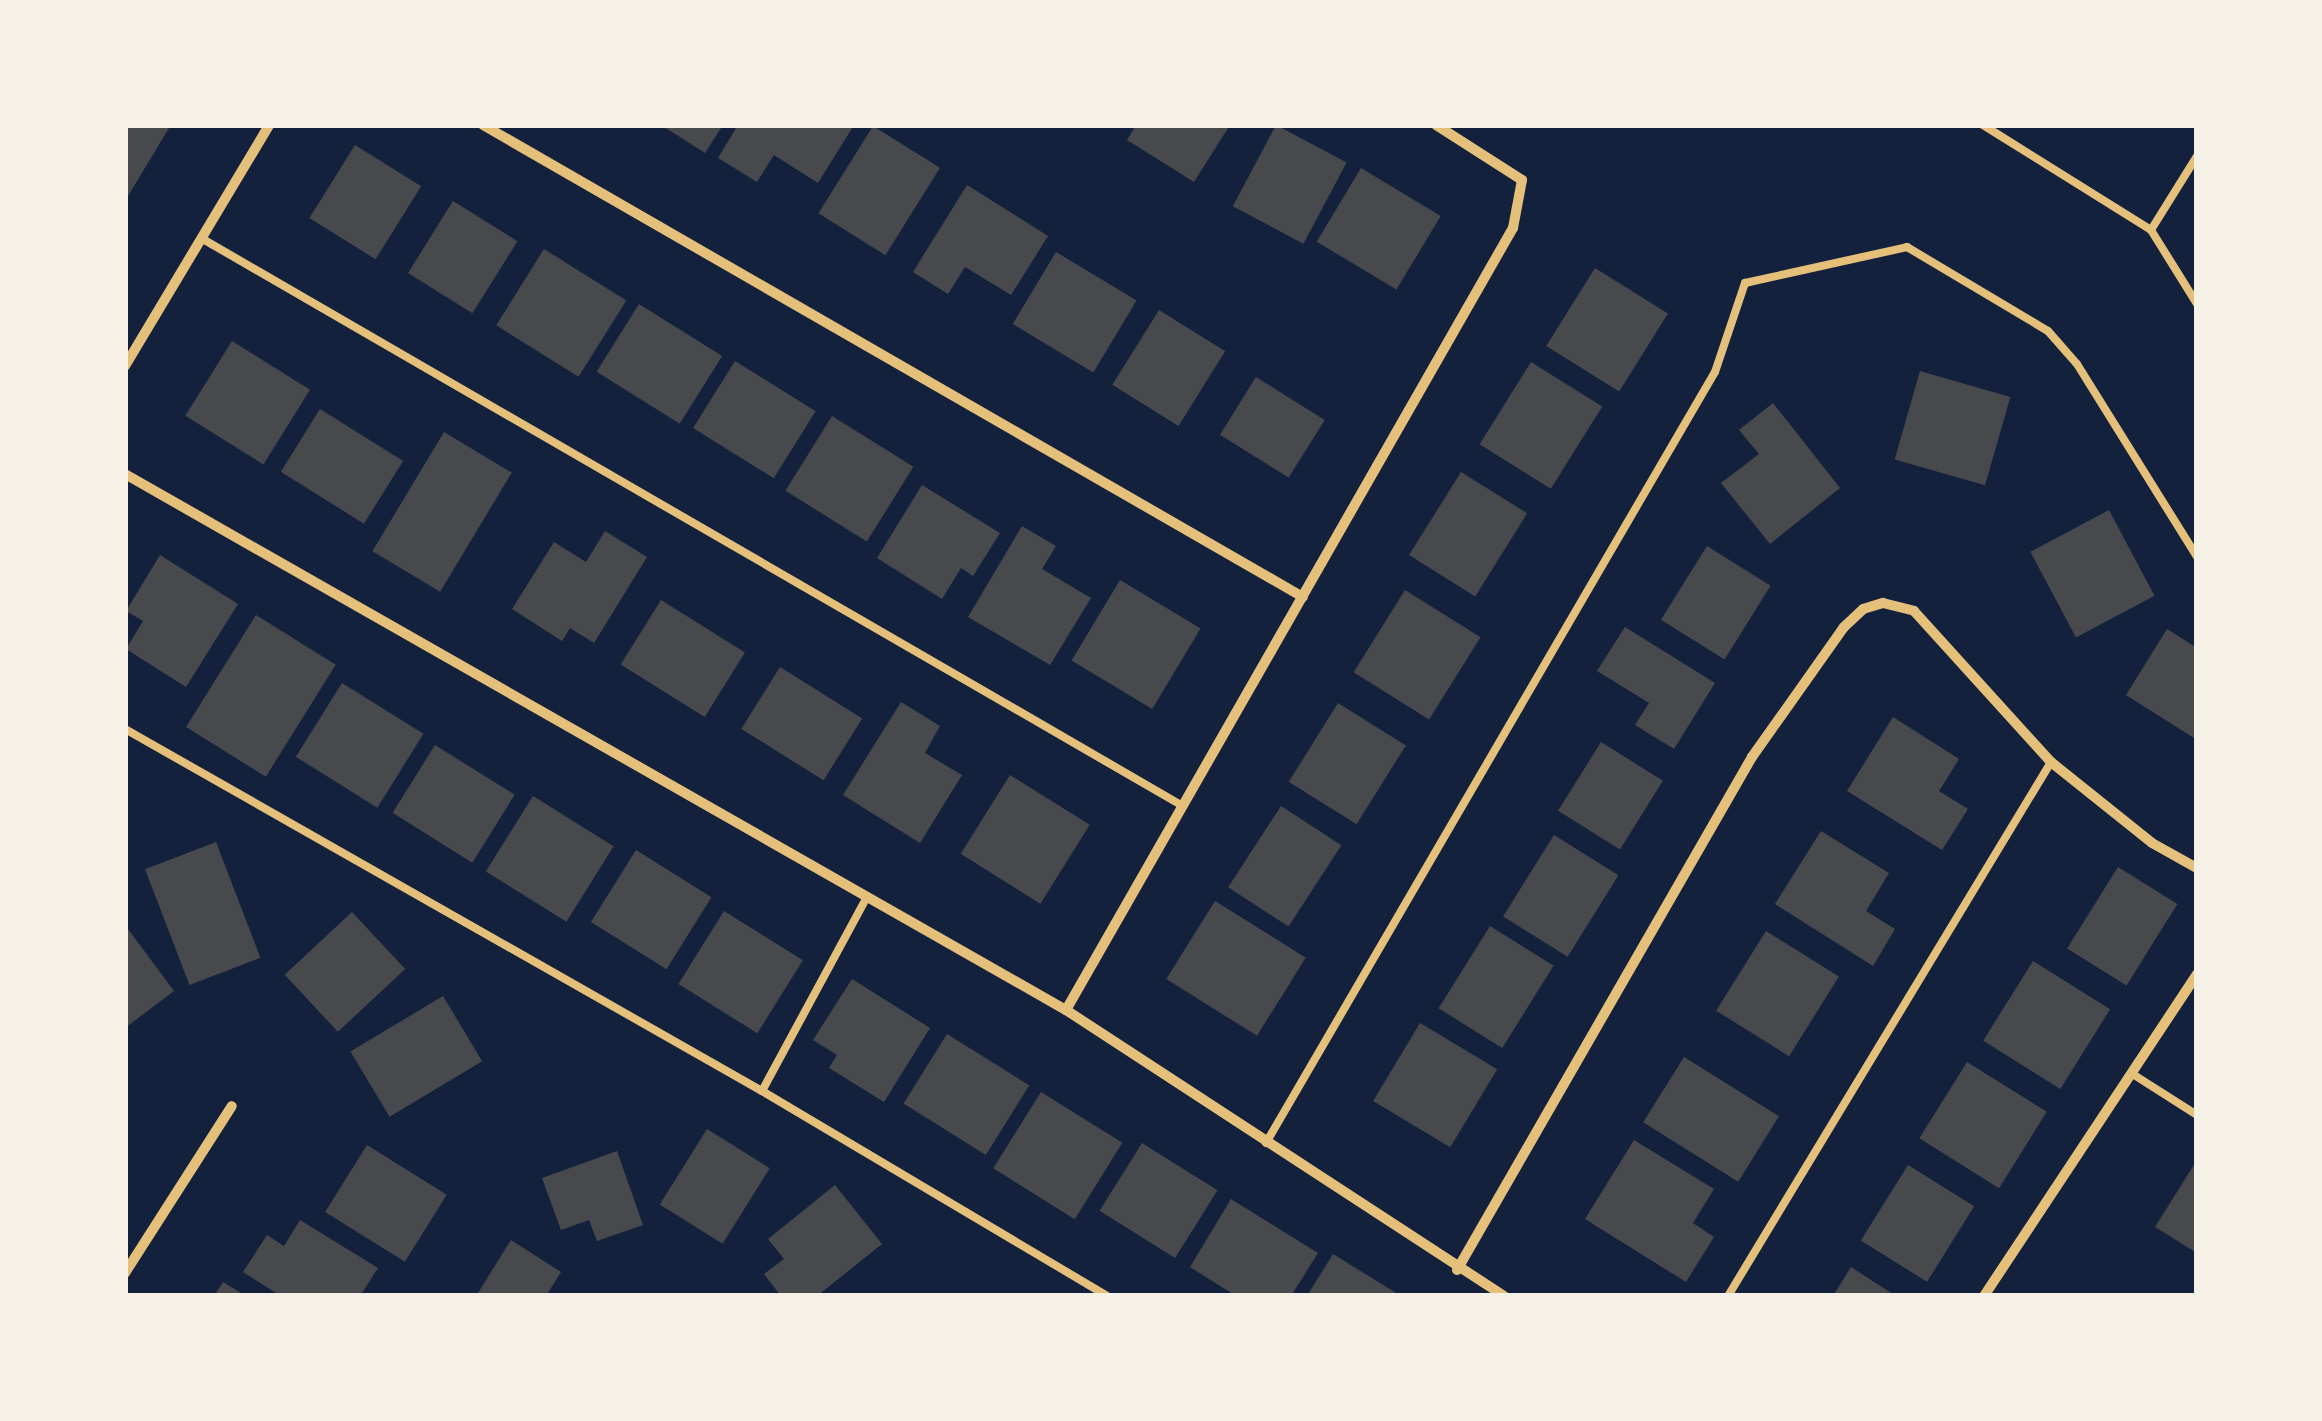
<!DOCTYPE html>
<html>
<head>
<meta charset="utf-8">
<style>
	body { margin:0 }
	#map { position:relative; width:2322px; height:1421px; overflow:hidden; background:#14213d; font-family:"Public Sans",sans-serif }
	div>[style] { position:absolute }
	.building>* { inset:0; background:#48494c; transform-origin:0 0 }
	.service>* { height:8px; margin:-4px; padding:0 4px; transform-origin:4px; border-radius:4px; background:#e5c07b }
	.minor>* { height:10px; margin:-5px; padding:0 5px; transform-origin:5px; border-radius:5px; background:#e5c07b }
	span { translate:-50% -50%; white-space:nowrap; text-align:center; line-height:1.15; -webkit-text-stroke:8px #f6f1e7; paint-order:stroke }
	.frame { position:absolute; inset:0; border:128px solid #f6f1e7; pointer-events:none }
</style>
</head>
<body>
<div id="map">
	<div class="building">
		<div style="clip-path:polygon(125px 125px,169px 128px,125px 201px)"></div>
		<div style="clip-path:polygon(661px 125px,723px 125px,705px 153px)"></div>
		<div style="clip-path:polygon(738px 125px,854px 125px,818px 183px,774px 155px,757px 182px,718px 158px)"></div>
		<div style="clip-path:polygon(1136px 125px,1230px 125px,1194px 182px,1127px 140px)"></div>
		<div style="left:1276px;top:125px;width:80px;height:92px;rotate:28deg"></div>
		<div style="left:873px;top:126px;width:79px;height:103px;rotate:32deg"></div>
		<div style="left:355px;top:145px;width:78px;height:86px;rotate:32deg"></div>
		<div style="left:1361px;top:168px;width:93px;height:86px;rotate:31deg"></div>
		<div style="clip-path:polygon(967px 185px,1048px 236px,1011px 295px,965px 267px,948px 294px,913px 272px)"></div>
		<div style="left:453px;top:201px;width:76px;height:85px;rotate:32deg"></div>
		<div style="left:544px;top:249px;width:97px;height:90px;rotate:32deg"></div>
		<div style="left:1056px;top:252px;width:94px;height:84px;rotate:31deg"></div>
		<div style="left:1595px;top:268px;width:86px;height:92px;rotate:32deg"></div>
		<div style="left:639px;top:304px;width:98px;height:80px;rotate:32deg"></div>
		<div style="left:1159px;top:310px;width:78px;height:88px;rotate:32deg"></div>
		<div style="left:232px;top:341px;width:92px;height:88px;rotate:32deg"></div>
		<div style="left:735px;top:361px;width:95px;height:79px;rotate:32deg"></div>
		<div style="left:1531px;top:362px;width:84px;height:97px;rotate:32deg"></div>
		<div style="left:1920px;top:371px;width:94px;height:92px;rotate:16deg"></div>
		<div style="left:1256px;top:377px;width:81px;height:68px;rotate:32deg"></div>
		<div style="clip-path:polygon(1773px 403px,1840px 488px,1770px 544px,1721px 483px,1759px 454px,1739px 430px)"></div>
		<div style="left:320px;top:409px;width:98px;height:74px;rotate:32deg"></div>
		<div style="left:832px;top:416px;width:96px;height:88px;rotate:32deg"></div>
		<div style="left:444px;top:432px;width:79px;height:139px;rotate:31deg"></div>
		<div style="left:1461px;top:472px;width:78px;height:98px;rotate:32deg"></div>
		<div style="clip-path:polygon(922px 485px,1000px 533px,973px 576px,961px 568px,942px 599px,877px 558px)"></div>
		<div style="left:2109px;top:510px;width:97px;height:89px;rotate:62deg"></div>
		<div style="clip-path:polygon(1022px 526px,1056px 546px,1042px 569px,1091px 598px,1050px 665px,968px 617px)"></div>
		<div style="clip-path:polygon(605px 531px,647px 557px,594px 643px,570px 628px,562px 641px,512px 609px,554px 542px,586px 562px)"></div>
		<div style="left:1707px;top:546px;width:75px;height:87px;rotate:32deg"></div>
		<div style="clip-path:polygon(160px 555px,238px 604px,186px 687px,126px 649px,143px 621px,126px 611px)"></div>
		<div style="left:1120px;top:580px;width:94px;height:94px;rotate:31deg"></div>
		<div style="left:1405px;top:590px;width:89px;height:97px;rotate:32deg"></div>
		<div style="left:661px;top:600px;width:99px;height:76px;rotate:32deg"></div>
		<div style="left:256px;top:615px;width:94px;height:132px;rotate:32deg"></div>
		<div style="clip-path:polygon(1625px 627px,1715px 683px,1674px 749px,1635px 725px,1649px 703px,1597px 671px)"></div>
		<div style="clip-path:polygon(2167px 629px,2197px 648px,2197px 740px,2126px 695px)"></div>
		<div style="left:780px;top:667px;width:97px;height:73px;rotate:32deg"></div>
		<div style="left:342px;top:683px;width:96px;height:87px;rotate:32deg"></div>
		<div style="clip-path:polygon(901px 702px,940px 726px,925px 753px,962px 775px,920px 843px,843px 795px)"></div>
		<div style="left:1338px;top:703px;width:80px;height:93px;rotate:32deg"></div>
		<div style="clip-path:polygon(1893px 717px,1959px 759px,1939px 791px,1968px 809px,1942px 850px,1847px 791px)"></div>
		<div style="left:1601px;top:742px;width:73px;height:81px;rotate:32deg"></div>
		<div style="left:435px;top:745px;width:94px;height:80px;rotate:32deg"></div>
		<div style="left:1010px;top:775px;width:94px;height:93px;rotate:32deg"></div>
		<div style="left:533px;top:796px;width:95px;height:89px;rotate:32deg"></div>
		<div style="left:1281px;top:806px;width:72px;height:97px;rotate:33deg"></div>
		<div style="clip-path:polygon(1821px 831px,1889px 873px,1866px 911px,1895px 929px,1873px 966px,1775px 904px)"></div>
		<div style="left:1554px;top:835px;width:76px;height:96px;rotate:32deg"></div>
		<div style="left:216px;top:842px;width:124px;height:76px;rotate:69deg"></div>
		<div style="left:636px;top:850px;width:89px;height:85px;rotate:32deg"></div>
		<div style="left:2118px;top:867px;width:70px;height:96px;rotate:32deg"></div>
		<div style="left:1215px;top:901px;width:107px;height:92px;rotate:32deg"></div>
		<div style="left:724px;top:911px;width:93px;height:86px;rotate:32deg"></div>
		<div style="left:352px;top:912px;width:78px;height:92px;rotate:47deg"></div>
		<div style="clip-path:polygon(125px 925px,174px 991px,125px 1028px)"></div>
		<div style="left:1490px;top:926px;width:75px;height:97px;rotate:32deg"></div>
		<div style="left:1766px;top:931px;width:86px;height:94px;rotate:32deg"></div>
		<div style="left:2033px;top:961px;width:91px;height:94px;rotate:32deg"></div>
		<div style="clip-path:polygon(852px 979px,930px 1028px,884px 1102px,829px 1068px,837px 1055px,813px 1040px)"></div>
		<div style="left:443px;top:996px;width:76px;height:108px;rotate:59deg"></div>
		<div style="left:1420px;top:1023px;width:90px;height:91px;rotate:31deg"></div>
		<div style="left:947px;top:1034px;width:97px;height:82px;rotate:32deg"></div>
		<div style="left:1684px;top:1057px;width:112px;height:77px;rotate:32deg"></div>
		<div style="left:1967px;top:1062px;width:94px;height:90px;rotate:32deg"></div>
		<div style="left:1041px;top:1092px;width:96px;height:90px;rotate:32deg"></div>
		<div style="left:707px;top:1129px;width:74px;height:89px;rotate:32deg"></div>
		<div style="clip-path:polygon(1634px 1140px,1714px 1189px,1693px 1223px,1714px 1237px,1686px 1282px,1585px 1219px)"></div>
		<div style="left:1142px;top:1143px;width:89px;height:80px;rotate:32deg"></div>
		<div style="left:367px;top:1145px;width:94px;height:79px;rotate:32deg"></div>
		<div style="clip-path:polygon(617px 1151px,643px 1225px,597px 1241px,589px 1220px,561px 1230px,542px 1178px)"></div>
		<div style="clip-path:polygon(2197px 1160px,2197px 1253px,2155px 1227px)"></div>
		<div style="left:1908px;top:1165px;width:78px;height:89px;rotate:32deg"></div>
		<div style="clip-path:polygon(835px 1185px,882px 1244px,817px 1296px,781px 1296px,764px 1274px,784px 1259px,768px 1239px)"></div>
		<div style="clip-path:polygon(1231px 1199px,1318px 1253px,1291px 1296px,1236px 1296px,1190px 1267px)"></div>
		<div style="clip-path:polygon(300px 1220px,378px 1268px,360px 1296px,281px 1296px,243px 1272px,267px 1235px,284px 1246px)"></div>
		<div style="clip-path:polygon(511px 1240px,561px 1272px,546px 1296px,476px 1296px)"></div>
		<div style="clip-path:polygon(1333px 1254px,1401px 1296px,1307px 1296px)"></div>
		<div style="clip-path:polygon(1851px 1267px,1896px 1296px,1833px 1296px)"></div>
		<div style="clip-path:polygon(223px 1282px,246px 1296px,214px 1296px)"></div>
	</div>
	<div class="service">
		<div style="left:1983px;top:125px;width:198px;rotate:32deg"></div>
		<div style="left:2151px;top:230px;width:87px;rotate:58.1deg"></div>
		<div style="left:2151px;top:230px;width:87px;rotate:-58.1deg"></div>
		<div style="left:201px;top:238px;width:1134px;rotate:30.05deg"></div>
		<div style="left:125px;top:729px;width:733px;rotate:29.61deg"></div>
		<div style="left:762px;top:1091px;width:221px;rotate:-61.6deg"></div>
		<div style="left:2131px;top:1073px;width:78px;rotate:32.5deg"></div>
		<div style="left:762px;top:1091px;width:401px;rotate:30.7deg"></div>
		<div style="left:1266px;top:1143px;width:892px;rotate:-59.79deg"></div>
		<div style="left:1715px;top:372px;width:94px;rotate:-71.4deg"></div>
		<div style="left:1745px;top:283px;width:166px;rotate:-12.5deg"></div>
		<div style="left:1907px;top:247px;width:164px;rotate:30.8deg"></div>
		<div style="left:2048px;top:331px;width:44px;rotate:48.7deg"></div>
		<div style="left:2077px;top:364px;width:227px;rotate:58.1deg"></div>
		<div style="left:1728px;top:1296px;width:624px;rotate:-58.83deg"></div>
	</div>
	<div class="minor">
		<div style="left:483px;top:125px;width:946px;rotate:29.93deg"></div>
		<div style="left:125px;top:366px;width:281px;rotate:-59.1deg"></div>
		<div style="left:125px;top:474px;width:1083px;rotate:29.67deg"></div>
		<div style="left:1066px;top:1010px;width:523px;rotate:33.14deg"></div>
		<div style="left:1066px;top:1010px;width:901px;rotate:-60.25deg"></div>
		<div style="left:1513px;top:228px;width:49px;rotate:-79.4deg"></div>
		<div style="left:1522px;top:180px;width:102px;rotate:-147.4deg"></div>
		<div style="left:1457px;top:1270px;width:592px;rotate:-60.1deg"></div>
		<div style="left:1752px;top:757px;width:159px;rotate:-54.7deg"></div>
		<div style="left:1844px;top:627px;width:26px;rotate:-43deg"></div>
		<div style="left:1863px;top:609px;width:21px;rotate:-17deg"></div>
		<div style="left:1883px;top:603px;width:32px;rotate:14deg"></div>
		<div style="left:1914px;top:611px;width:204px;rotate:47.8deg"></div>
		<div style="left:2051px;top:762px;width:129px;rotate:38.7deg"></div>
		<div style="left:2152px;top:843px;width:51px;rotate:29.1deg"></div>
		<div style="left:125px;top:1273px;width:198px;rotate:-57.4deg"></div>
		<div style="left:1984px;top:1296px;width:386px;rotate:-56.5deg"></div>
	</div>
	<div class="frame"></div>
</div>
</body>
</html>
